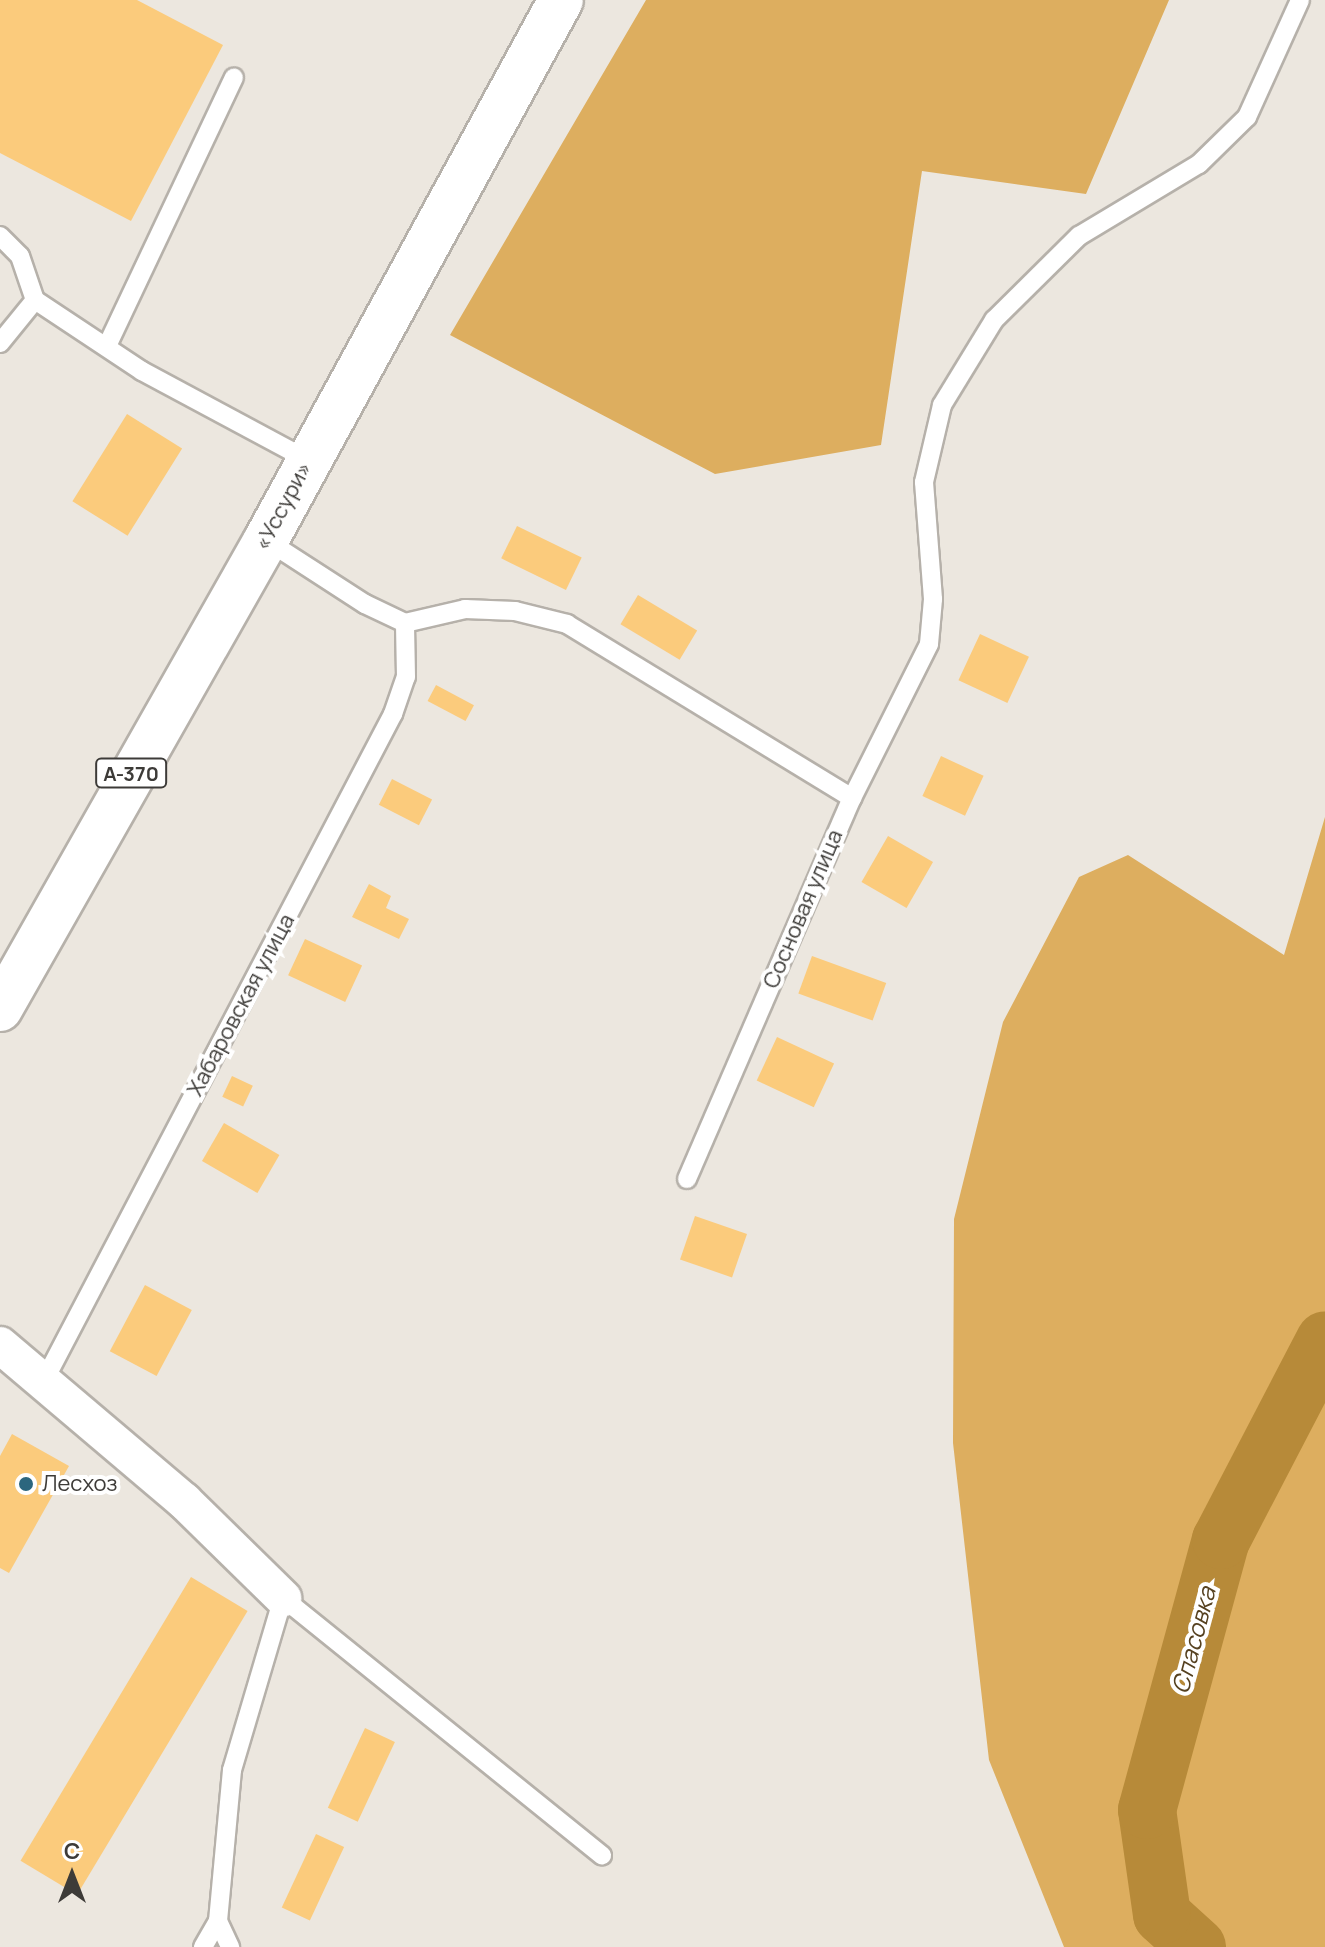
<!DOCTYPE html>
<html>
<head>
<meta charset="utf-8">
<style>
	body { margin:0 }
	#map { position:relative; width:1325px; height:1947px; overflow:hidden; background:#ece7df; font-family:Manrope,sans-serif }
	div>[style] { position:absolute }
	.forest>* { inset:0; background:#ddae5f }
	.river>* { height:58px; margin:-29px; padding:0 29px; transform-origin:29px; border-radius:29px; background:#b78a39 }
	.building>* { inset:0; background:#fbcb7c; transform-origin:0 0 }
	.roads { filter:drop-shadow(2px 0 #b6b1aa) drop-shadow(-2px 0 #b6b1aa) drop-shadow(0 2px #b6b1aa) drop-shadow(0 -2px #b6b1aa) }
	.lane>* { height:18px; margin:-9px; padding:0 9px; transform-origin:9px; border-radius:9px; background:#fff }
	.street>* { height:36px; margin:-18px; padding:0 18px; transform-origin:18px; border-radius:18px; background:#fff }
	.highway>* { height:44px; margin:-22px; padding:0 22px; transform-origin:22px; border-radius:22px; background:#fff }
	.dots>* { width:22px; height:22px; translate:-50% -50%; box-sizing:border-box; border:4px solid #fff; border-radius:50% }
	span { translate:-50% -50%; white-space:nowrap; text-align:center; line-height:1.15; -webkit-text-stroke:8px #fff; paint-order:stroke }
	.shield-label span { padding:2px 6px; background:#fff; border:2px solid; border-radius:6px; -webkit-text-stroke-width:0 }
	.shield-label { font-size:20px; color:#3d3b38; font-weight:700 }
	.street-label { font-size:22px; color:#3d3b38 }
	.poi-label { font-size:22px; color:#3d3b38 }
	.left { translate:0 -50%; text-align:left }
	.water-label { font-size:24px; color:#564120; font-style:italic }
	.north { position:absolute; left:32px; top:1835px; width:80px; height:80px; -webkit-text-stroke:6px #fff; paint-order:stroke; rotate:0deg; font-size:22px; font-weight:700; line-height:32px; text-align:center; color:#3d3b38 }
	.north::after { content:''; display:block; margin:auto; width:28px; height:36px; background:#3d3b38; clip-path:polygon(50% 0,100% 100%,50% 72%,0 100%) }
</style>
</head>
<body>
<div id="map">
	<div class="forest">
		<div style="clip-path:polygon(646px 0,1169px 0,1086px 194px,922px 171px,881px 445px,715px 474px,450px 335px)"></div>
		<div style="clip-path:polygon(1325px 817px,1325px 1947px,1064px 1947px,989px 1760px,953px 1443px,954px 1219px,1003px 1022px,1079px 877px,1128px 855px,1284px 955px)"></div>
	</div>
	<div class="river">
		<div style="left:1197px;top:1947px;width:47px;rotate:-137.6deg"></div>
		<div style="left:1162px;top:1915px;width:106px;rotate:-98.1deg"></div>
		<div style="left:1147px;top:1810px;width:280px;rotate:-74.7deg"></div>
		<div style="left:1221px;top:1540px;width:225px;rotate:-62.5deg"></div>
	</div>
	<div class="building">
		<div style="clip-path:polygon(0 0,137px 0,223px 45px,131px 221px,0 153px)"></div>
		<div style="left:127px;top:414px;width:65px;height:103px;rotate:32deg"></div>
		<div style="left:517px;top:526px;width:72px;height:36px;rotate:26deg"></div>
		<div style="left:638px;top:595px;width:69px;height:34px;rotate:31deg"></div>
		<div style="left:980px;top:634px;width:54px;height:51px;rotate:25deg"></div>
		<div style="left:436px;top:685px;width:43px;height:18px;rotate:28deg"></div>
		<div style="left:941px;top:756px;width:47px;height:44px;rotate:25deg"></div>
		<div style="left:392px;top:779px;width:45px;height:29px;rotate:27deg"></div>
		<div style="left:888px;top:836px;width:52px;height:53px;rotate:30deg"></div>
		<div style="clip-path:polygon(369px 884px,391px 896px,386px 908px,409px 919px,399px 939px,352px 917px)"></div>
		<div style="left:305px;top:939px;width:63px;height:40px;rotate:25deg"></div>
		<div style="left:812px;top:956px;width:79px;height:40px;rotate:20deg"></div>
		<div style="left:777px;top:1037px;width:63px;height:48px;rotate:25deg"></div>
		<div style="left:232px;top:1076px;width:23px;height:23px;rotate:25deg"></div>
		<div style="left:224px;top:1123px;width:64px;height:44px;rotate:30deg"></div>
		<div style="left:695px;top:1216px;width:55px;height:46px;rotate:19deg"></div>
		<div style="left:145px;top:1285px;width:53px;height:75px;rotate:28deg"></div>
		<div style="clip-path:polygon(12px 1434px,69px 1466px,9px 1573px,0 1568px,0 1456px)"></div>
		<div style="left:191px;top:1577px;width:66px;height:331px;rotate:31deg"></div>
		<div style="left:365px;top:1728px;width:33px;height:88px;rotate:25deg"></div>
		<div style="left:316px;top:1834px;width:31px;height:81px;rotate:25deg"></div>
	</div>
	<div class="roads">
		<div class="lane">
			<div style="left:0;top:236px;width:28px;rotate:45deg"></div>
			<div style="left:20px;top:256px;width:46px;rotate:71.2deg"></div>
			<div style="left:35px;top:300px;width:128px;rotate:33.6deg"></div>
			<div style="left:142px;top:371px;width:188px;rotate:28.2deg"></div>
			<div style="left:0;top:343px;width:55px;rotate:-50.9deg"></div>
			<div style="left:107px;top:346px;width:297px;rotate:-64.7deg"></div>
			<div style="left:266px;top:540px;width:118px;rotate:32.9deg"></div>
			<div style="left:365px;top:604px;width:44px;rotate:25.4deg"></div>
			<div style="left:405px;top:623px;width:62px;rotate:-13.1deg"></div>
			<div style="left:465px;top:609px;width:50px;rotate:2.3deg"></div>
			<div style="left:515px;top:611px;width:54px;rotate:14deg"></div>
			<div style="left:567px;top:624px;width:334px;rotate:31.4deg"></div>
			<div style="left:687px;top:1179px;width:415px;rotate:-66.6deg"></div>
			<div style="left:852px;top:798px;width:172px;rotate:-63.4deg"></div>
			<div style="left:929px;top:644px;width:45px;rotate:-84.9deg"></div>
			<div style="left:933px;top:599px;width:117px;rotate:-94.4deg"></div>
			<div style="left:924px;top:482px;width:79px;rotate:-76.8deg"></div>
			<div style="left:942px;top:405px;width:100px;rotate:-58.5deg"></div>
			<div style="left:994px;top:320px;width:120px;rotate:-44.7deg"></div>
			<div style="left:1079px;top:236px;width:140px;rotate:-31deg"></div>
			<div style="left:1199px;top:164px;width:67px;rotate:-44.4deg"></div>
			<div style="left:1247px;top:117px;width:128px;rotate:-65.6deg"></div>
			<div style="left:45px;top:1379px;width:751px;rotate:-62.38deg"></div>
			<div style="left:393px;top:714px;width:39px;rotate:-71deg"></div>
			<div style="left:406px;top:677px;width:54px;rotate:-91.1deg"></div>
			<div style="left:218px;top:1921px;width:29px;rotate:65deg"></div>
			<div style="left:203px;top:1947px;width:30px;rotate:-60deg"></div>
			<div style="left:218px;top:1921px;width:152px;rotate:-84.7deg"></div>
			<div style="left:232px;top:1770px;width:179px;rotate:-73.5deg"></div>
			<div style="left:283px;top:1598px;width:410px;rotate:38.9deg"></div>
		</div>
		<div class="street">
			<div style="left:0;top:1345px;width:241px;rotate:40.3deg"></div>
			<div style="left:184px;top:1501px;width:139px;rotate:44.4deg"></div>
		</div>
		<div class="highway">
			<div style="left:0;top:1009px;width:539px;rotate:-60.44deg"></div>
			<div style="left:266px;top:540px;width:615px;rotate:-61.35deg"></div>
		</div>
	</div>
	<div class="dots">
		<div style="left:26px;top:1484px;background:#2c667e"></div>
	</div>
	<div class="shield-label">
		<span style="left:131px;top:773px">А-370</span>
	</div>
	<div class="street-label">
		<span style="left:283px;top:506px;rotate:-62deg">«Уссури»</span>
		<span style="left:803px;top:909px;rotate:-67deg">Сосновая улица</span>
		<span style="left:241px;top:1005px;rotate:-62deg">Хабаровская улица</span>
	</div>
	<div class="poi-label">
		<span class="left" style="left:42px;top:1484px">Лесхоз</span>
	</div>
	<div class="water-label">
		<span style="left:1193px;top:1640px;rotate:-75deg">Спасовка</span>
	</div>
	<div class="north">С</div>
</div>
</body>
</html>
